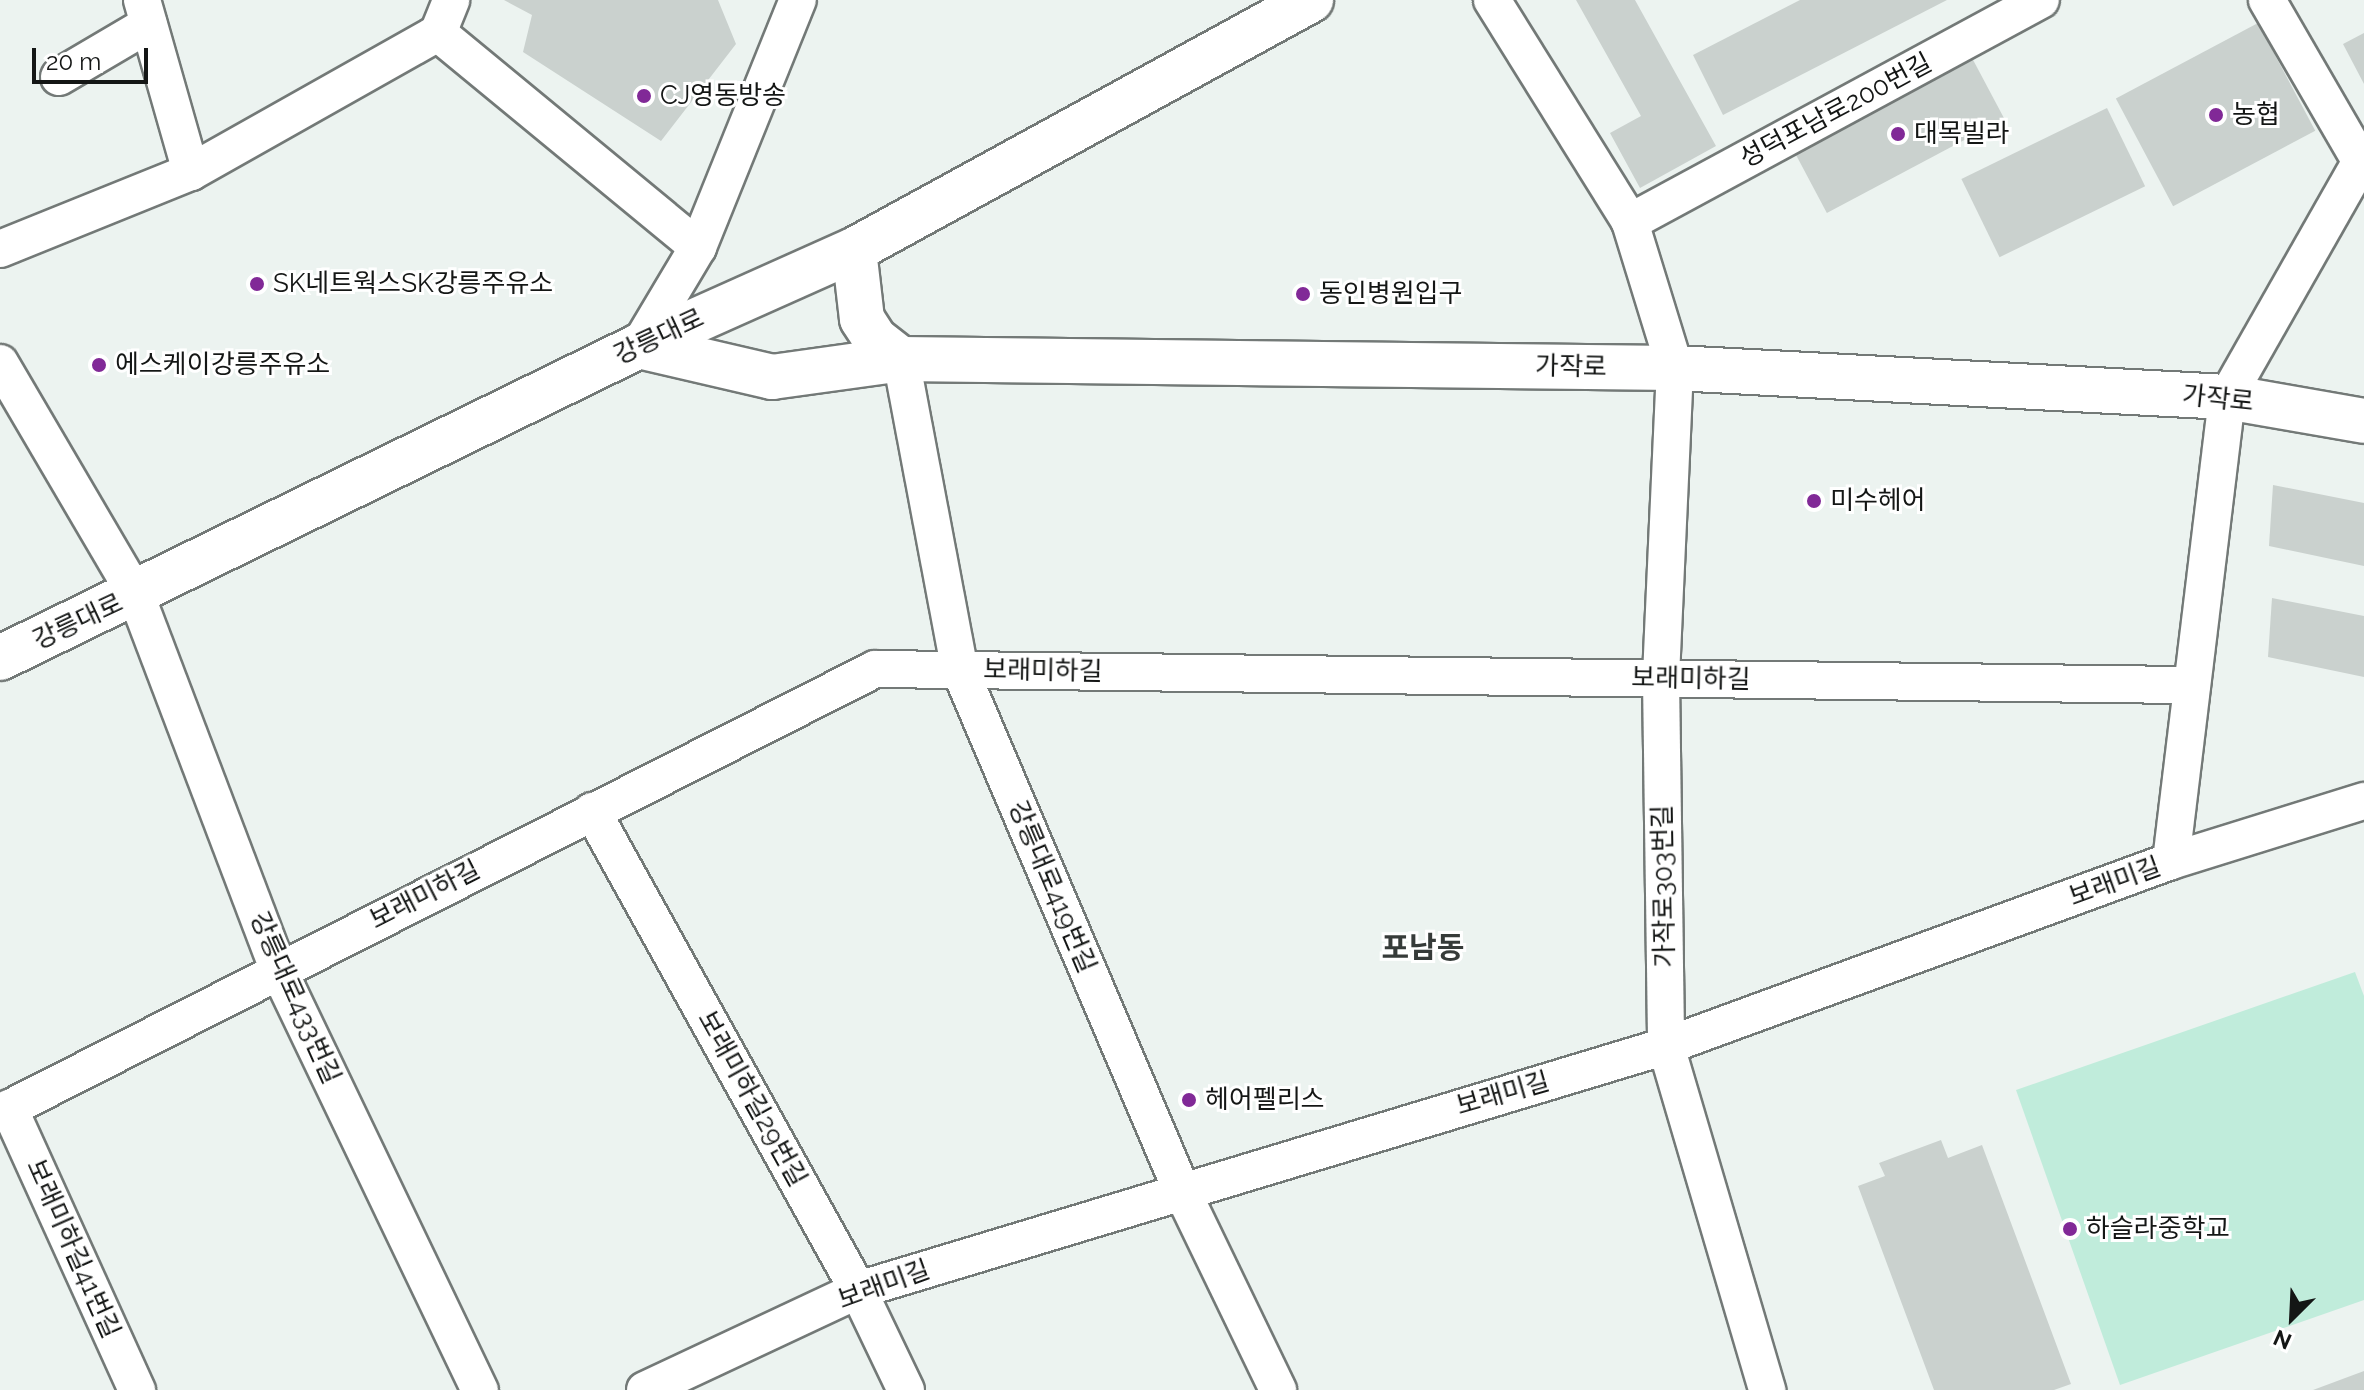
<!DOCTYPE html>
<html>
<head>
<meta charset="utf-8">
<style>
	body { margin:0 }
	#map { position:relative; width:2364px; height:1390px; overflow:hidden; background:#ecf3f0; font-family:Raleway,"Noto Sans KR",sans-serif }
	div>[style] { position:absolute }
	.green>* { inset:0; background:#c0ecdb }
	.building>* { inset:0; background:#cad1ce; transform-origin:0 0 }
	.roads { filter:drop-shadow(2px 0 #737977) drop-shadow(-2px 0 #737977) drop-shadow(0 2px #737977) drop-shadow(0 -2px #737977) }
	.street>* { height:36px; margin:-18px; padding:0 18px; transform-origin:18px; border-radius:18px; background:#fff }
	.secondary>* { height:44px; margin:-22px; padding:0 22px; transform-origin:22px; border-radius:22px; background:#fff }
	.dots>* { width:22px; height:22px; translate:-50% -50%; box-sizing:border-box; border:4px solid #fff; border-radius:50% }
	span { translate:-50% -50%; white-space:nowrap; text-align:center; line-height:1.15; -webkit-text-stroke:6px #fff; paint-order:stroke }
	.poi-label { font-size:26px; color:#141615 }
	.left { translate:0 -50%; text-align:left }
	.street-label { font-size:26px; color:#141615 }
	.quarter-label { font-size:30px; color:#363b39; font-weight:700 }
	.north { position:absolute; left:2252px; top:1278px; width:80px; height:80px; -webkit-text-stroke:6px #fff; paint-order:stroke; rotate:204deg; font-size:22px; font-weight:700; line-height:32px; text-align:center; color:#141615 }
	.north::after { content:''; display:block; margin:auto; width:28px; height:36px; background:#141615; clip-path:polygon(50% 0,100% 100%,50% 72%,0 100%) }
	.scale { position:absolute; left:32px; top:48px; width:116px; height:36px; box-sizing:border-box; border:4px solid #141615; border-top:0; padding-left:10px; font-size:24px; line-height:28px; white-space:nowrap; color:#141615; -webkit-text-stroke:6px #fff; paint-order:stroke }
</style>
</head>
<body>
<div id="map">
	<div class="green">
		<div style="clip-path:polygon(2355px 972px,2364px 996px,2364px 1300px,2120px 1385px,2016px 1090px)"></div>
	</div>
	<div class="building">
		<div style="clip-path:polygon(504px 0,718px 0,736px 44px,661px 141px,523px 52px,532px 15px)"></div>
		<div style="clip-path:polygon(1576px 0,1635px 0,1716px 146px,1640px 188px,1610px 133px,1641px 116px)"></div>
		<div style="clip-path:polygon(1800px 0,1947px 0,1723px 115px,1693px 55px)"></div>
		<div style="left:2258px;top:23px;width:122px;height:161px;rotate:62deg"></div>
		<div style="clip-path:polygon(2364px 33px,2364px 84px,2343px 44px)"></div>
		<div style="left:1971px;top:56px;width:71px;height:201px;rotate:62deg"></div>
		<div style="left:2107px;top:108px;width:87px;height:162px;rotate:64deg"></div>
		<div style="clip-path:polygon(2273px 485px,2364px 503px,2364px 566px,2269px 546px)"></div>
		<div style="clip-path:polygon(2272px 598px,2364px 616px,2364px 677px,2268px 657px)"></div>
		<div style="clip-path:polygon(1941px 1140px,1948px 1158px,1982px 1145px,2071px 1384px,2054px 1390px,1934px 1390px,1858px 1186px,1885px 1176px,1879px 1163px)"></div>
		<div style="clip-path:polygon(2364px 1371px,2364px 1390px,2313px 1390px)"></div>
	</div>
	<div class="roads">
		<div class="street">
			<div style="left:142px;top:0;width:179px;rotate:74.1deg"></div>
			<div style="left:1492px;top:0;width:261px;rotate:58.1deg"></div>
			<div style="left:1630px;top:222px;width:153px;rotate:72.9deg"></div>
			<div style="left:1675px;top:368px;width:311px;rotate:92.6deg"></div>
			<div style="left:1661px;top:679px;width:367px;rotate:89.2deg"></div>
			<div style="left:1666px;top:1046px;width:359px;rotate:73.6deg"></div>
			<div style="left:2267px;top:0;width:184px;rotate:59.9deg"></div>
			<div style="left:438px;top:33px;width:337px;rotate:39.5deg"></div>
			<div style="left:59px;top:77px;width:104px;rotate:-30.5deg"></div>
			<div style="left:1630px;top:222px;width:467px;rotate:-28.4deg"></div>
			<div style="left:0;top:249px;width:206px;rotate:-22deg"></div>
			<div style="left:191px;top:172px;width:283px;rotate:-29.4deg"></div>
			<div style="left:438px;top:33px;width:35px;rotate:-68deg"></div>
			<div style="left:639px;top:346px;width:115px;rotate:-59.2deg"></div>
			<div style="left:698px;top:247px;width:266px;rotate:-68deg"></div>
			<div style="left:901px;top:359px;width:317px;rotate:79.3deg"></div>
			<div style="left:960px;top:670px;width:564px;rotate:66.93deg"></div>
			<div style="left:1181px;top:1189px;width:223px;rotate:64.2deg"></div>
			<div style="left:0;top:363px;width:269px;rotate:59.6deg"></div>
			<div style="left:136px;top:595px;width:400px;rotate:69.2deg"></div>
			<div style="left:278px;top:969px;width:467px;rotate:64.4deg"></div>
			<div style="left:592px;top:811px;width:548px;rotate:60.96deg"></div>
			<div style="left:858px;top:1290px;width:111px;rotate:64.4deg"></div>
			<div style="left:2171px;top:861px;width:467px;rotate:-83.1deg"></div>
			<div style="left:2227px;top:397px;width:277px;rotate:-60.4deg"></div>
			<div style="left:9px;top:1108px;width:310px;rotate:65.6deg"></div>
			<div style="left:0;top:1113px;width:981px;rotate:-26.9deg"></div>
			<div style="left:875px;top:669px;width:1317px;rotate:0.7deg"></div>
			<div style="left:645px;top:1390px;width:235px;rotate:-25.1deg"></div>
			<div style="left:858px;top:1290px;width:844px;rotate:-16.8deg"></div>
			<div style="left:1666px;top:1046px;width:538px;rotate:-20.12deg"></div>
			<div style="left:2171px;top:861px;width:202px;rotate:-17.3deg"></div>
		</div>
		<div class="secondary">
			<div style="left:854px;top:250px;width:69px;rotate:83.4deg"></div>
			<div style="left:862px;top:319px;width:24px;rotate:57deg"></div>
			<div style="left:875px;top:339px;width:33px;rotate:38deg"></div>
			<div style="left:901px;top:359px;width:774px;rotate:0.67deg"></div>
			<div style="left:1675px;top:368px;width:553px;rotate:3.01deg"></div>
			<div style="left:2227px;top:397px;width:139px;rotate:9.9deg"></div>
			<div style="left:639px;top:346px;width:137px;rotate:13.1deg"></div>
			<div style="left:772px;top:377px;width:130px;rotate:-7.9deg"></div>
			<div style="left:0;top:658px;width:711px;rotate:-26.02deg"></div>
			<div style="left:639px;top:346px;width:235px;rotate:-24.1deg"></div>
			<div style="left:854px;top:250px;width:521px;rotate:-28.68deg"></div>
		</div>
	</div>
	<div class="dots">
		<div style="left:644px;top:96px;background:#812997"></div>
		<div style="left:2216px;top:115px;background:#812997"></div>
		<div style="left:1898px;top:134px;background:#812997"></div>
		<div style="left:257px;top:284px;background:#812997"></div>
		<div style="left:1303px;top:294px;background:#812997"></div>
		<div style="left:99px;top:365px;background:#812997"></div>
		<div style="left:1814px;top:501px;background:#812997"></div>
		<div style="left:1189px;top:1100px;background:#812997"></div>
		<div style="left:2070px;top:1229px;background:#812997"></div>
	</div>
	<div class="poi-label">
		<span class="left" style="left:660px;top:96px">CJ영동방송</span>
		<span class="left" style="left:2232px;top:115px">농협</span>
		<span class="left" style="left:1914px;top:134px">대목빌라</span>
		<span class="left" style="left:273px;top:284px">SK네트웍스SK강릉주유소</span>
		<span class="left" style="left:1319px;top:294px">동인병원입구</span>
		<span class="left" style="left:115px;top:365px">에스케이강릉주유소</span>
		<span class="left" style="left:1830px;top:501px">미수헤어</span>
		<span class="left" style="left:1205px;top:1100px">헤어펠리스</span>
		<span class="left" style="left:2086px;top:1229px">하슬라중학교</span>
	</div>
	<div class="street-label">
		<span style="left:1836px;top:111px;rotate:-28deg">성덕포남로200번길</span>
		<span style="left:659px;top:337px;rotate:-25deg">강릉대로</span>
		<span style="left:1571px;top:367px;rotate:1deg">가작로</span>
		<span style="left:2218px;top:399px;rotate:6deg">가작로</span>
		<span style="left:78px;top:622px;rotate:-25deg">강릉대로</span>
		<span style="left:1043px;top:671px;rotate:1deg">보래미하길</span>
		<span style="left:1691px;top:679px;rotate:1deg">보래미하길</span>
		<span style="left:2115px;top:882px;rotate:-20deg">보래미길</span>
		<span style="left:1664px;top:886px;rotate:-91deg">가작로303번길</span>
		<span style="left:1052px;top:887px;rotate:67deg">강릉대로419번길</span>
		<span style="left:425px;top:895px;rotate:-27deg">보래미하길</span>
		<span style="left:295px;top:998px;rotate:66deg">강릉대로433번길</span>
		<span style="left:1503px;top:1094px;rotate:-16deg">보래미길</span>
		<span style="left:752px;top:1099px;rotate:61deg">보래미하길29번길</span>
		<span style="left:73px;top:1249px;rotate:66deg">보래미하길41번길</span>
		<span style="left:884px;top:1285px;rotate:-20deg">보래미길</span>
	</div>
	<div class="quarter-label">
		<span style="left:1423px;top:948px">포남동</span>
	</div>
	<div class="north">N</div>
	<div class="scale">20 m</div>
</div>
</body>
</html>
